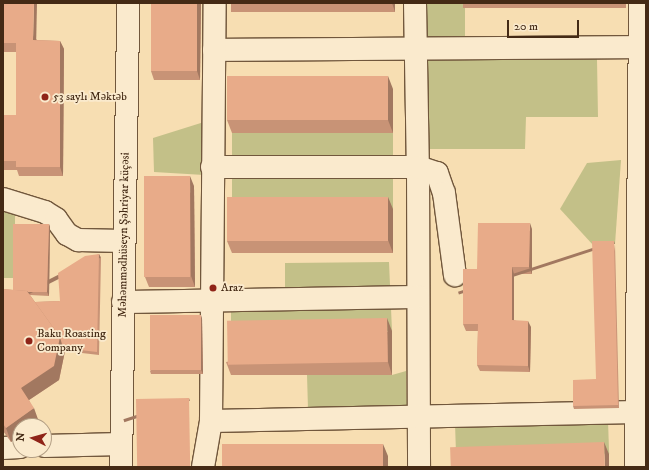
<!DOCTYPE html>
<html>
<head>
<meta charset="utf-8">
<style>
	body { margin:0 }
	#map { position:relative; width:649px; height:470px; overflow:hidden; background:#f7deb2; font-family:"IM FELL DW Pica",serif }
	div>[style] { position:absolute }
	.green>* { inset:0; background:#c3c088; transform-origin:0 0 }
	.roads { filter:drop-shadow(1px 0 #71573c) drop-shadow(-1px 0 #71573c) drop-shadow(0 1px #71573c) drop-shadow(0 -1px #71573c) }
	.minor>* { height:22px; margin:-11px; padding:0 11px; transform-origin:11px; border-radius:11px; background:#faeacd }
	.wall>* { inset:0; background:#c89376; transform-origin:0 0 }
	.shaded-wall>* { inset:0; background:#a27860; transform-origin:0 0 }
	.building>* { inset:0; background:#e8ab89; transform-origin:0 0 }
	.dots>* { width:11px; height:11px; translate:-50% -50%; box-sizing:border-box; border:2px solid #faeacd; border-radius:50% }
	span { translate:-50% -50%; white-space:nowrap; text-align:center; line-height:1.15; -webkit-text-stroke:3.5px #faeacd; paint-order:stroke }
	.poi-label { font-size:12px; color:#442a15 }
	.left { translate:0 -50%; text-align:left }
	.street-label { font-size:12px; color:#442a15 }
	.frame { position:absolute; inset:0; border:4px solid #442a15; pointer-events:none }
	.north { position:absolute; left:12px; top:418px; width:40px; height:40px; box-sizing:border-box; background:#faeacd; border:1px solid #b19d83; border-radius:50%; rotate:276deg; font-size:11px; font-weight:700; line-height:16px; text-align:center; color:#442a15 }
	.north::after { content:''; display:block; margin:auto; width:14px; height:18px; background:#8f2418; clip-path:polygon(50% 0,100% 100%,50% 72%,0 100%) }
	.scale { position:absolute; left:507px; top:20px; width:72px; height:18px; box-sizing:border-box; border:2px solid #442a15; border-top:0; padding-left:5px; font-size:12px; line-height:14px; white-space:nowrap; color:#442a15; -webkit-text-stroke:3px #faeacd; paint-order:stroke }
</style>
</head>
<body>
<div id="map">
	<div class="green">
		<div style="left:425px;top:3px;width:40px;height:38px"></div>
		<div style="clip-path:polygon(597px 59px,598px 117px,526px 117px,525px 149px,426px 149px,426px 60px)"></div>
		<div style="clip-path:polygon(204px 122px,204px 175px,154px 172px,153px 138px)"></div>
		<div style="left:232px;top:133px;width:161px;height:77px"></div>
		<div style="clip-path:polygon(621px 160px,615px 244px,593px 245px,560px 209px,587px 163px)"></div>
		<div style="left:3px;top:192px;width:12px;height:86px"></div>
		<div style="clip-path:polygon(389px 262px,392px 331px,231px 331px,231px 309px,285px 308px,285px 263px)"></div>
		<div style="clip-path:polygon(406px 371px,407px 407px,308px 409px,307px 375px,392px 375px)"></div>
		<div style="left:608px;top:421px;width:33px;height:153px;rotate:88deg"></div>
	</div>
	<div class="roads">
		<div class="minor">
			<div style="left:415px;top:3px;width:164px;rotate:89deg"></div>
			<div style="left:418px;top:167px;width:300px;rotate:89.8deg"></div>
			<div style="left:214px;top:50px;width:426px;rotate:-0.4deg"></div>
			<div style="left:212px;top:167px;width:206px"></div>
			<div style="left:418px;top:167px;width:20px;rotate:18deg"></div>
			<div style="left:437px;top:173px;width:21px;rotate:71deg"></div>
			<div style="left:444px;top:193px;width:83px;rotate:82.4deg"></div>
			<div style="left:3px;top:199px;width:44px;rotate:17.2deg"></div>
			<div style="left:45px;top:212px;width:13px;rotate:32deg"></div>
			<div style="left:56px;top:219px;width:19px;rotate:54deg"></div>
			<div style="left:67px;top:234px;width:13px;rotate:29deg"></div>
			<div style="left:78px;top:240px;width:46px;rotate:1.2deg"></div>
			<div style="left:123px;top:302px;width:295px;rotate:-1deg"></div>
			<div style="left:211px;top:421px;width:426px;rotate:-1.2deg"></div>
			<div style="left:44px;top:446px;width:77px;rotate:-1.5deg"></div>
			<div style="left:3px;top:448px;width:17px;rotate:-3deg"></div>
			<div style="left:121px;top:467px;width:464px;rotate:-89.1deg"></div>
			<div style="left:203px;top:467px;width:47px;rotate:-80.1deg"></div>
			<div style="left:211px;top:421px;width:418px;rotate:-89.5deg"></div>
			<div style="left:636px;top:467px;width:464px;rotate:-89.5deg"></div>
		</div>
	</div>
	<div class="wall">
		<div style="clip-path:polygon(3px 3px,37px 40px,60px 41px,64px 49px,63px 176px,19px 176px,17px 170px,3px 170px,3px 115px,16px 115px,16px 52px,3px 52px)"></div>
		<div style="clip-path:polygon(151px 3px,201px 3px,200px 80px,154px 80px,151px 71px)"></div>
		<div style="left:231px;top:3px;width:164px;height:9px"></div>
		<div style="left:463px;top:3px;width:163px;height:5px"></div>
		<div style="clip-path:polygon(393px 89px,393px 133px,232px 133px,227px 120px)"></div>
		<div style="clip-path:polygon(194px 186px,195px 287px,149px 287px,145px 277px)"></div>
		<div style="clip-path:polygon(393px 209px,393px 253px,232px 253px,227px 241px)"></div>
		<div style="clip-path:polygon(49px 224px,50px 227px,49px 296px,30px 295px,35px 302px,60px 301px,99px 254px,101px 258px,99px 355px,65px 351px,59px 380px,29px 400px,39px 422px,20px 426px,20px 435px,11px 442px,3px 431px,3px 289px,13px 290px)"></div>
		<div style="clip-path:polygon(532px 229px,532px 274px,514px 274px,514px 320px,531px 327px,530px 372px,480px 371px,477px 365px,478px 331px,466px 331px,463px 324px,477px 269px)"></div>
		<div style="clip-path:polygon(615px 244px,619px 408px,574px 409px,573px 406px,596px 379px)"></div>
		<div style="clip-path:polygon(202px 318px,203px 374px,151px 374px,150px 371px)"></div>
		<div style="clip-path:polygon(392px 331px,392px 375px,231px 375px,226px 362px)"></div>
	</div>
	<div class="shaded-wall">
		<div style="clip-path:polygon(34px 3px,37px 3px,36px 49px,33px 40px)"></div>
		<div style="clip-path:polygon(197px 3px,201px 3px,200px 80px,197px 71px)"></div>
		<div style="clip-path:polygon(392px 3px,395px 3px,395px 12px)"></div>
		<div style="clip-path:polygon(60px 41px,64px 49px,63px 176px,60px 167px)"></div>
		<div style="clip-path:polygon(388px 76px,393px 89px,393px 133px,388px 120px)"></div>
		<div style="clip-path:polygon(190px 176px,194px 186px,195px 287px,191px 276px)"></div>
		<div style="clip-path:polygon(388px 197px,393px 209px,393px 253px,388px 240px)"></div>
		<div style="clip-path:polygon(530px 223px,532px 229px,532px 274px,529px 267px)"></div>
		<div style="clip-path:polygon(49px 224px,50px 227px,49px 296px,47px 292px)"></div>
		<div style="left:614px;top:241px;width:3px;height:164px;rotate:72deg"></div>
		<div style="left:99px;top:254px;width:4px;height:98px;rotate:63deg"></div>
		<div style="clip-path:polygon(512px 267px,514px 274px,514px 327px,512px 320px)"></div>
		<div style="clip-path:polygon(201px 315px,202px 318px,203px 374px,201px 370px)"></div>
		<div style="clip-path:polygon(387px 318px,392px 331px,392px 375px,388px 362px)"></div>
		<div style="clip-path:polygon(528px 321px,531px 327px,530px 372px,528px 366px)"></div>
		<div style="clip-path:polygon(60px 337px,65px 351px,59px 380px,26px 402px,21px 388px)"></div>
		<div style="left:189px;top:398px;width:3px;height:69px;rotate:72deg"></div>
		<div style="clip-path:polygon(34px 408px,39px 422px,33px 426px,20px 426px,20px 435px,11px 442px,6px 428px)"></div>
		<div style="clip-path:polygon(604px 442px,609px 454px,609px 467px,605px 467px)"></div>
		<div style="clip-path:polygon(383px 444px,388px 456px,388px 467px,383px 467px)"></div>
	</div>
	<div class="building">
		<div style="clip-path:polygon(3px 3px,34px 3px,33px 40px,60px 41px,60px 167px,16px 167px,16px 161px,3px 161px,3px 115px,16px 115px,16px 43px,3px 43px)"></div>
		<div style="left:151px;top:3px;width:46px;height:68px"></div>
		<div style="left:227px;top:76px;width:161px;height:44px"></div>
		<div style="left:144px;top:176px;width:46px;height:101px"></div>
		<div style="left:227px;top:197px;width:161px;height:44px"></div>
		<div style="clip-path:polygon(478px 223px,530px 223px,529px 267px,512px 267px,512px 320px,528px 321px,528px 366px,477px 365px,478px 324px,463px 324px,463px 269px,477px 269px)"></div>
		<div style="clip-path:polygon(13px 224px,49px 224px,47px 292px,28px 292px,27px 291px,13px 290px)"></div>
		<div style="clip-path:polygon(592px 241px,614px 241px,618px 405px,573px 406px,573px 380px,596px 379px)"></div>
		<div style="clip-path:polygon(99px 254px,97px 352px,63px 348px,60px 337px,35px 302px,60px 301px,58px 273px,85px 256px)"></div>
		<div style="clip-path:polygon(3px 289px,27px 291px,60px 337px,54px 366px,21px 388px,34px 408px,6px 428px,3px 424px)"></div>
		<div style="left:201px;top:315px;width:55px;height:51px;rotate:90deg"></div>
		<div style="left:387px;top:318px;width:44px;height:160px;rotate:89deg"></div>
		<div style="left:189px;top:398px;width:69px;height:53px;rotate:89deg"></div>
		<div style="left:604px;top:442px;width:25px;height:154px;rotate:88deg"></div>
		<div style="left:222px;top:444px;width:161px;height:23px"></div>
	</div>
	<div class="dots">
		<div style="left:45px;top:97px;background:#8f2418"></div>
		<div style="left:213px;top:288px;background:#8f2418"></div>
		<div style="left:29px;top:341px;background:#8f2418"></div>
	</div>
	<div class="poi-label">
		<span class="left" style="left:53px;top:97px">53 saylı Məktəb</span>
		<span class="left" style="left:221px;top:288px">Araz</span>
		<span class="left" style="left:37px;top:341px">Baku Roasting<br>Company</span>
	</div>
	<div class="street-label">
		<span style="left:124px;top:235px;rotate:-89deg">Məhəmmədhüseyn Şəhriyar küçəsi</span>
	</div>
	<div class="frame"></div>
	<div class="north">N</div>
	<div class="scale">20 m</div>
</div>
</body>
</html>
